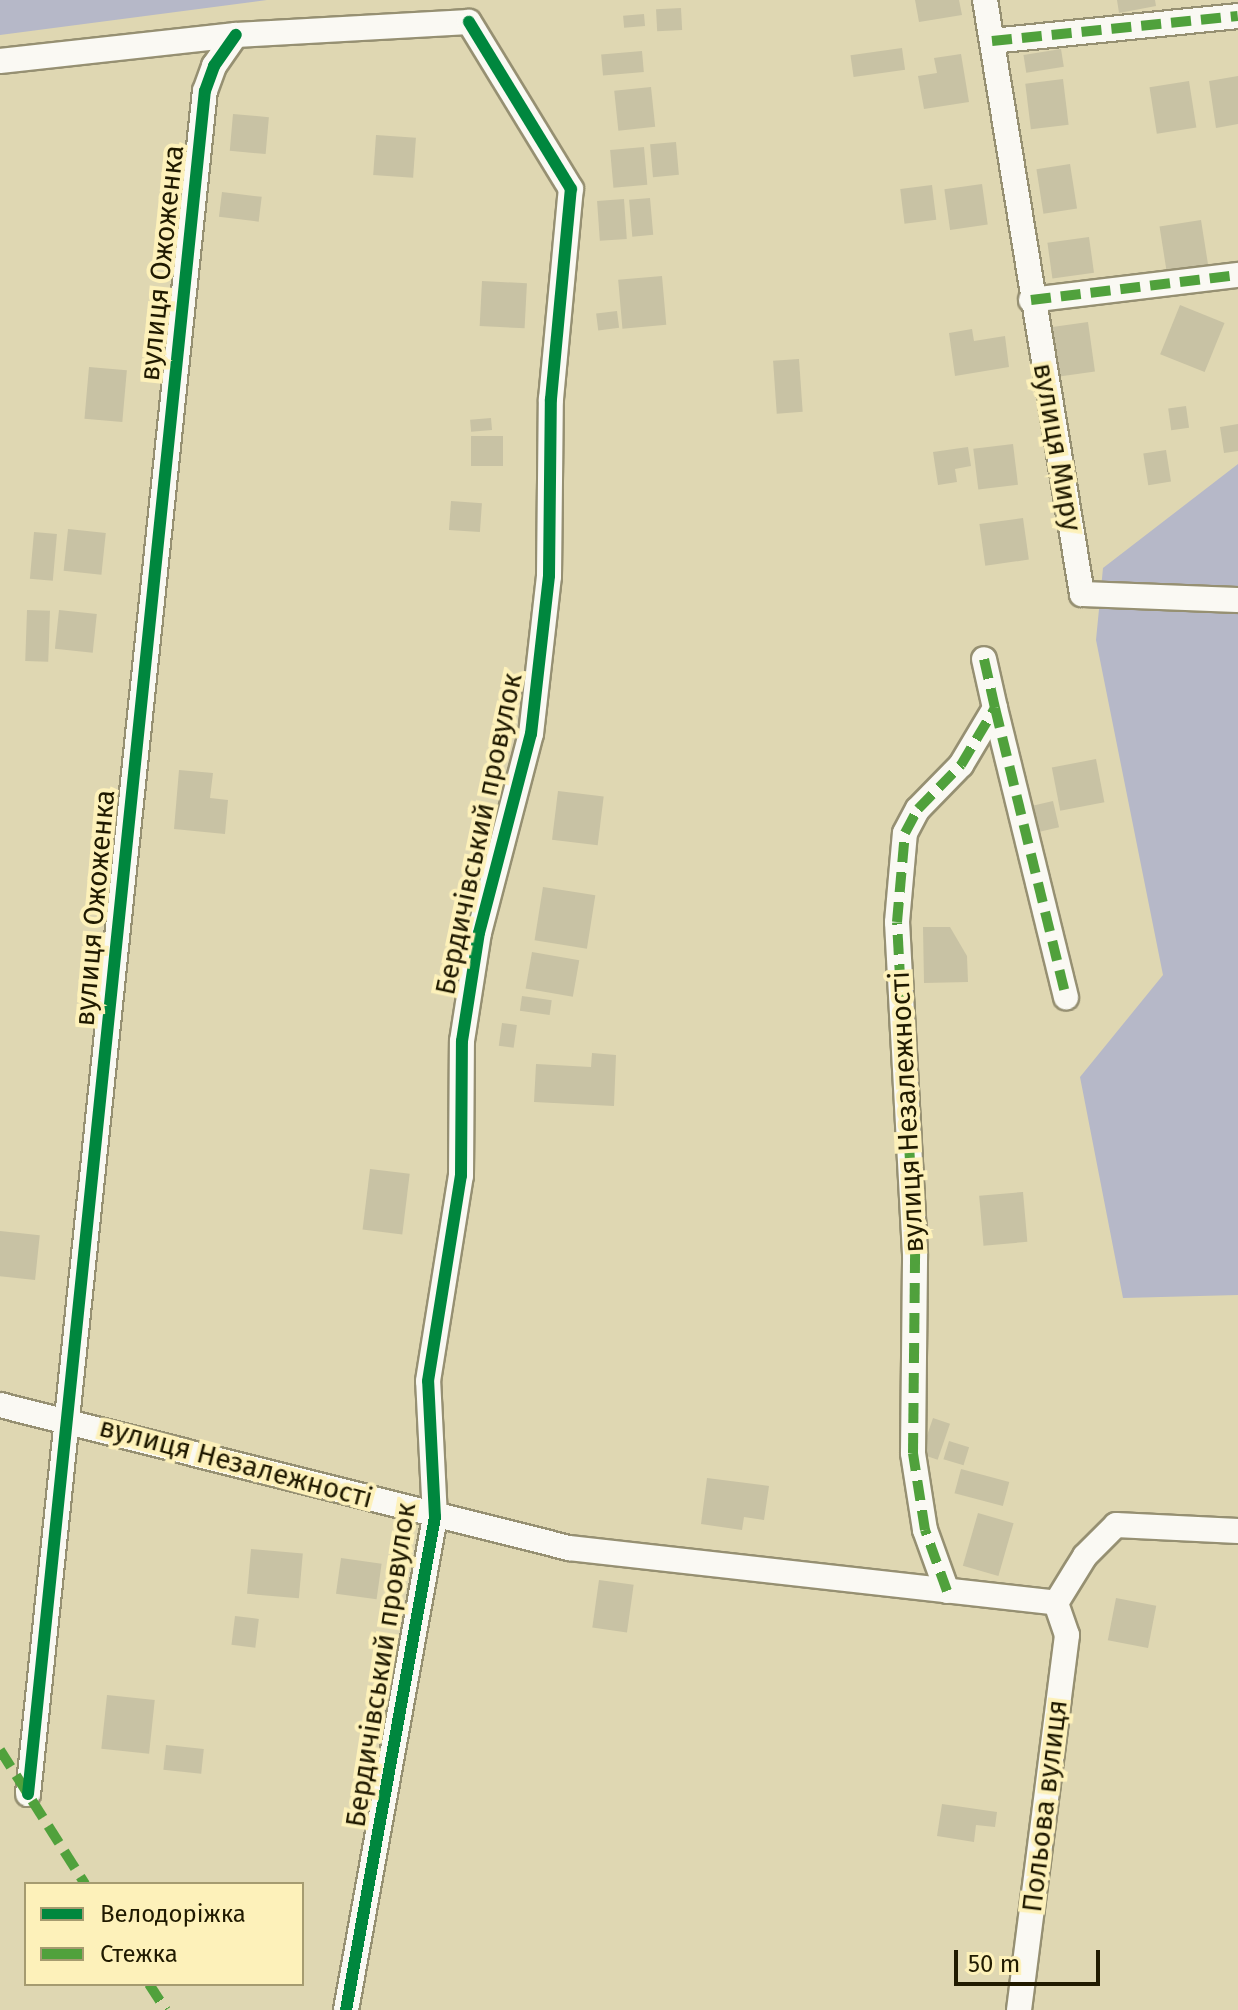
<!DOCTYPE html>
<html>
<head>
<meta charset="utf-8">
<style>
	body { margin:0 }
	#map { position:relative; width:1238px; height:2010px; overflow:hidden; background:#dfd7b2; font-family:"Fira Sans",sans-serif }
	div>[style] { position:absolute }
	.forest>* { inset:0; background:#b6b8c8 }
	.building>* { inset:0; background:#c8c2a4; transform-origin:0 0 }
	.roads { filter:drop-shadow(2px 0 #969072) drop-shadow(-2px 0 #969072) drop-shadow(0 2px #969072) drop-shadow(0 -2px #969072) }
	.minor>* { height:24px; margin:-12px; padding:0 12px; transform-origin:12px; border-radius:12px; background:#faf9f3 }
	.quiet>* { height:10px; margin-top:-5px; transform-origin:0; background:repeating-linear-gradient(90deg,#50a13c 0 20px,transparent 0 30px) }
	.cycleway>* { height:12px; margin:-6px; padding:0 6px; transform-origin:6px; border-radius:6px; background:#00873e }
	span { translate:-50% -50%; white-space:nowrap; text-align:center; line-height:1.15; -webkit-text-stroke:8px #fdf1ba; paint-order:stroke }
	.street-label { font-size:28px; color:#201a00 }
	.legend { position:absolute; left:24px; top:1882px; width:280px; height:104px; box-sizing:border-box; background:#fdf1ba; border:2px solid #a59b70; margin:0; padding:10px 14px; list-style:none; font-size:24px; color:#201a00 }
	.legend li { display:flex; align-items:center; gap:16px; height:40px }
	.legend b { width:40px; border:2px solid #a59b70 }
	.scale { position:absolute; left:954px; top:1950px; width:146px; height:36px; box-sizing:border-box; border:4px solid #201a00; border-top:0; padding-left:10px; font-size:24px; line-height:28px; white-space:nowrap; color:#201a00; -webkit-text-stroke:6px #fdf1ba; paint-order:stroke }
</style>
</head>
<body>
<div id="map">
	<div class="forest">
		<div style="clip-path:polygon(0 0,267px 0,0 35px)"></div>
		<div style="clip-path:polygon(1238px 464px,1238px 1295px,1123px 1298px,1080px 1077px,1163px 975px,1096px 640px,1103px 568px)"></div>
	</div>
	<div class="building">
		<div style="clip-path:polygon(915px 0,959px 0,962px 15px,919px 22px)"></div>
		<div style="clip-path:polygon(1117px 0,1155px 0,1156px 6px,1119px 13px)"></div>
		<div style="left:681px;top:8px;width:22px;height:25px;rotate:87deg"></div>
		<div style="left:644px;top:14px;width:12px;height:21px;rotate:85deg"></div>
		<div style="left:902px;top:48px;width:22px;height:52px;rotate:82deg"></div>
		<div style="left:1061px;top:49px;width:18px;height:38px;rotate:81deg"></div>
		<div style="left:642px;top:51px;width:21px;height:41px;rotate:85deg"></div>
		<div style="clip-path:polygon(961px 54px,969px 102px,924px 109px,918px 76px,937px 73px,934px 58px)"></div>
		<div style="clip-path:polygon(1238px 76px,1238px 124px,1216px 128px,1209px 81px)"></div>
		<div style="left:1063px;top:79px;width:46px;height:38px;rotate:83deg"></div>
		<div style="left:1189px;top:81px;width:47px;height:40px;rotate:81deg"></div>
		<div style="left:651px;top:87px;width:40px;height:37px;rotate:84deg"></div>
		<div style="left:233px;top:114px;width:36px;height:37px;rotate:5deg"></div>
		<div style="left:376px;top:135px;width:40px;height:40px;rotate:4deg"></div>
		<div style="left:676px;top:142px;width:33px;height:26px;rotate:85deg"></div>
		<div style="left:644px;top:147px;width:38px;height:34px;rotate:85deg"></div>
		<div style="left:1070px;top:164px;width:45px;height:34px;rotate:81deg"></div>
		<div style="left:982px;top:184px;width:41px;height:38px;rotate:82deg"></div>
		<div style="left:932px;top:185px;width:35px;height:32px;rotate:83deg"></div>
		<div style="left:222px;top:192px;width:40px;height:25px;rotate:7deg"></div>
		<div style="left:650px;top:198px;width:37px;height:21px;rotate:85deg"></div>
		<div style="left:624px;top:199px;width:40px;height:27px;rotate:86deg"></div>
		<div style="left:1201px;top:220px;width:45px;height:42px;rotate:81deg"></div>
		<div style="left:1089px;top:237px;width:36px;height:42px;rotate:82deg"></div>
		<div style="left:662px;top:276px;width:49px;height:44px;rotate:85deg"></div>
		<div style="left:482px;top:281px;width:45px;height:45px;rotate:3deg"></div>
		<div style="left:1180px;top:305px;width:48px;height:53px;rotate:22deg"></div>
		<div style="left:617px;top:311px;width:17px;height:21px;rotate:83deg"></div>
		<div style="left:1088px;top:322px;width:50px;height:36px;rotate:82deg"></div>
		<div style="clip-path:polygon(972px 329px,974px 341px,1005px 336px,1009px 367px,955px 376px,949px 333px)"></div>
		<div style="left:799px;top:359px;width:53px;height:26px;rotate:86deg"></div>
		<div style="left:89px;top:367px;width:38px;height:52px;rotate:5deg"></div>
		<div style="left:1186px;top:406px;width:22px;height:18px;rotate:82deg"></div>
		<div style="left:491px;top:418px;width:12px;height:21px;rotate:85deg"></div>
		<div style="clip-path:polygon(1238px 424px,1238px 451px,1224px 453px,1220px 427px)"></div>
		<div style="left:471px;top:436px;width:32px;height:30px"></div>
		<div style="left:1013px;top:444px;width:41px;height:40px;rotate:83deg"></div>
		<div style="clip-path:polygon(968px 447px,971px 466px,955px 469px,957px 482px,938px 485px,933px 452px)"></div>
		<div style="left:1166px;top:450px;width:32px;height:23px;rotate:81deg"></div>
		<div style="left:451px;top:501px;width:31px;height:29px;rotate:4deg"></div>
		<div style="left:1023px;top:518px;width:42px;height:44px;rotate:82deg"></div>
		<div style="left:68px;top:529px;width:38px;height:42px;rotate:6deg"></div>
		<div style="left:34px;top:532px;width:23px;height:47px;rotate:5deg"></div>
		<div style="left:27px;top:610px;width:23px;height:51px;rotate:2deg"></div>
		<div style="left:59px;top:610px;width:38px;height:39px;rotate:6deg"></div>
		<div style="left:1096px;top:759px;width:44px;height:45px;rotate:79deg"></div>
		<div style="clip-path:polygon(179px 770px,213px 773px,210px 798px,228px 800px,225px 834px,174px 829px)"></div>
		<div style="left:558px;top:791px;width:46px;height:49px;rotate:7deg"></div>
		<div style="left:1053px;top:801px;width:27px;height:21px;rotate:77deg"></div>
		<div style="left:543px;top:887px;width:53px;height:54px;rotate:9deg"></div>
		<div style="clip-path:polygon(923px 927px,950px 927px,967px 956px,968px 982px,924px 983px)"></div>
		<div style="left:532px;top:952px;width:48px;height:37px;rotate:10deg"></div>
		<div style="left:522px;top:996px;width:30px;height:15px;rotate:8deg"></div>
		<div style="left:502px;top:1023px;width:15px;height:23px;rotate:8deg"></div>
		<div style="clip-path:polygon(592px 1053px,616px 1055px,614px 1106px,534px 1102px,536px 1064px,591px 1067px)"></div>
		<div style="left:370px;top:1169px;width:40px;height:61px;rotate:7deg"></div>
		<div style="left:1023px;top:1192px;width:50px;height:44px;rotate:85deg"></div>
		<div style="left:0;top:1231px;width:40px;height:45px;rotate:6deg"></div>
		<div style="left:933px;top:1418px;width:18px;height:38px;rotate:19deg"></div>
		<div style="left:949px;top:1441px;width:21px;height:19px;rotate:17deg"></div>
		<div style="left:961px;top:1469px;width:50px;height:25px;rotate:15deg"></div>
		<div style="clip-path:polygon(707px 1478px,769px 1486px,764px 1520px,744px 1517px,742px 1530px,701px 1524px)"></div>
		<div style="left:978px;top:1513px;width:37px;height:55px;rotate:16deg"></div>
		<div style="left:251px;top:1549px;width:52px;height:45px;rotate:5deg"></div>
		<div style="left:341px;top:1558px;width:41px;height:36px;rotate:8deg"></div>
		<div style="left:599px;top:1580px;width:35px;height:48px;rotate:8deg"></div>
		<div style="left:1116px;top:1598px;width:41px;height:43px;rotate:11deg"></div>
		<div style="left:235px;top:1616px;width:24px;height:29px;rotate:7deg"></div>
		<div style="left:107px;top:1695px;width:48px;height:54px;rotate:6deg"></div>
		<div style="left:166px;top:1745px;width:38px;height:25px;rotate:6deg"></div>
		<div style="clip-path:polygon(942px 1804px,997px 1812px,995px 1827px,976px 1825px,974px 1842px,937px 1836px)"></div>
	</div>
	<div class="roads">
		<div class="minor">
			<div style="left:985px;top:0;width:602px;rotate:80.73deg"></div>
			<div style="left:1082px;top:594px;width:156px;rotate:2.2deg"></div>
			<div style="left:992px;top:41px;width:247px;rotate:-5.8deg"></div>
			<div style="left:0;top:61px;width:237px;rotate:-6.3deg"></div>
			<div style="left:236px;top:35px;width:233px;rotate:-3.2deg"></div>
			<div style="left:1031px;top:300px;width:209px;rotate:-6.9deg"></div>
			<div style="left:995px;top:708px;width:298px;rotate:76.2deg"></div>
			<div style="left:0;top:1405px;width:587px;rotate:14.11deg"></div>
			<div style="left:569px;top:1548px;width:490px;rotate:6.4deg"></div>
			<div style="left:1056px;top:1603px;width:55px;rotate:-58.3deg"></div>
			<div style="left:1085px;top:1556px;width:44px;rotate:-45deg"></div>
			<div style="left:1116px;top:1525px;width:122px;rotate:2.8deg"></div>
			<div style="left:947px;top:1591px;width:65px;rotate:-109.8deg"></div>
			<div style="left:925px;top:1530px;width:78px;rotate:-98.9deg"></div>
			<div style="left:913px;top:1453px;width:199px;rotate:-89.4deg"></div>
			<div style="left:915px;top:1254px;width:332px;rotate:-93.1deg"></div>
			<div style="left:897px;top:922px;width:89px;rotate:-84.9deg"></div>
			<div style="left:905px;top:833px;width:27px;rotate:-62deg"></div>
			<div style="left:918px;top:809px;width:62px;rotate:-45.7deg"></div>
			<div style="left:961px;top:765px;width:66px;rotate:-59.2deg"></div>
			<div style="left:995px;top:708px;width:50px;rotate:-102.7deg"></div>
			<div style="left:28px;top:1794px;width:1712px;rotate:-84.07deg"></div>
			<div style="left:205px;top:91px;width:27px;rotate:-70deg"></div>
			<div style="left:214px;top:66px;width:38px;rotate:-55deg"></div>
			<div style="left:346px;top:2010px;width:501px;rotate:-79.77deg"></div>
			<div style="left:435px;top:1517px;width:136px;rotate:-92.9deg"></div>
			<div style="left:428px;top:1381px;width:208px;rotate:-80.9deg"></div>
			<div style="left:461px;top:1176px;width:135px;rotate:-89.6deg"></div>
			<div style="left:462px;top:1041px;width:109px;rotate:-81.1deg"></div>
			<div style="left:479px;top:933px;width:206px;rotate:-75.4deg"></div>
			<div style="left:531px;top:734px;width:159px;rotate:-83.5deg"></div>
			<div style="left:549px;top:576px;width:177px;rotate:-89.4deg"></div>
			<div style="left:551px;top:399px;width:211px;rotate:-84.6deg"></div>
			<div style="left:571px;top:189px;width:196px;rotate:-121.4deg"></div>
			<div style="left:1019px;top:2010px;width:378px;rotate:-82.7deg"></div>
			<div style="left:1067px;top:1635px;width:34px;rotate:-109deg"></div>
		</div>
	</div>
	<div class="quiet">
		<div style="left:992px;top:41px;width:247px;rotate:-5.8deg"></div>
		<div style="left:1031px;top:300px;width:209px;rotate:-6.9deg"></div>
		<div style="left:995px;top:708px;width:298px;rotate:76.2deg"></div>
		<div style="left:947px;top:1591px;width:65px;rotate:-109.8deg"></div>
		<div style="left:925px;top:1530px;width:78px;rotate:-98.9deg"></div>
		<div style="left:913px;top:1453px;width:199px;rotate:-89.4deg"></div>
		<div style="left:915px;top:1254px;width:332px;rotate:-93.1deg"></div>
		<div style="left:897px;top:922px;width:89px;rotate:-84.9deg"></div>
		<div style="left:905px;top:833px;width:27px;rotate:-62deg"></div>
		<div style="left:918px;top:809px;width:62px;rotate:-45.7deg"></div>
		<div style="left:961px;top:765px;width:66px;rotate:-59.2deg"></div>
		<div style="left:995px;top:708px;width:50px;rotate:-102.7deg"></div>
		<div style="left:0;top:1750px;width:159px;rotate:57.6deg"></div>
		<div style="left:149px;top:1984px;width:31px;rotate:57deg"></div>
	</div>
	<div class="cycleway">
		<div style="left:28px;top:1794px;width:1712px;rotate:-84.07deg"></div>
		<div style="left:205px;top:91px;width:27px;rotate:-70deg"></div>
		<div style="left:214px;top:66px;width:38px;rotate:-55deg"></div>
		<div style="left:346px;top:2010px;width:501px;rotate:-79.77deg"></div>
		<div style="left:435px;top:1517px;width:136px;rotate:-92.9deg"></div>
		<div style="left:428px;top:1381px;width:208px;rotate:-80.9deg"></div>
		<div style="left:461px;top:1176px;width:135px;rotate:-89.6deg"></div>
		<div style="left:462px;top:1041px;width:109px;rotate:-81.1deg"></div>
		<div style="left:479px;top:933px;width:206px;rotate:-75.4deg"></div>
		<div style="left:531px;top:734px;width:159px;rotate:-83.5deg"></div>
		<div style="left:549px;top:576px;width:177px;rotate:-89.4deg"></div>
		<div style="left:551px;top:399px;width:211px;rotate:-84.6deg"></div>
		<div style="left:571px;top:189px;width:196px;rotate:-121.4deg"></div>
	</div>
	<div class="street-label">
		<span style="left:162px;top:263px;rotate:-84deg">вулиця Ожоженка</span>
		<span style="left:1057px;top:447px;rotate:80deg">вулиця Миру</span>
		<span style="left:479px;top:834px;rotate:-78deg">Бердичівський провулок</span>
		<span style="left:95px;top:908px;rotate:-85deg">вулиця Ожоженка</span>
		<span style="left:907px;top:1112px;rotate:-93deg">вулиця Незалежності</span>
		<span style="left:236px;top:1463px;rotate:15deg">вулиця Незалежності</span>
		<span style="left:381px;top:1665px;rotate:-81deg">Бердичівський провулок</span>
		<span style="left:1045px;top:1806px;rotate:-83deg">Польова вулиця</span>
	</div>
	<ul class="legend">
	<li><b style="height:10px;background:#00873e"></b>Велодоріжка</li>
	<li><b style="height:10px;background:#50a13c"></b>Стежка</li>
	</ul>
	<div class="scale">50 m</div>
</div>
</body>
</html>
